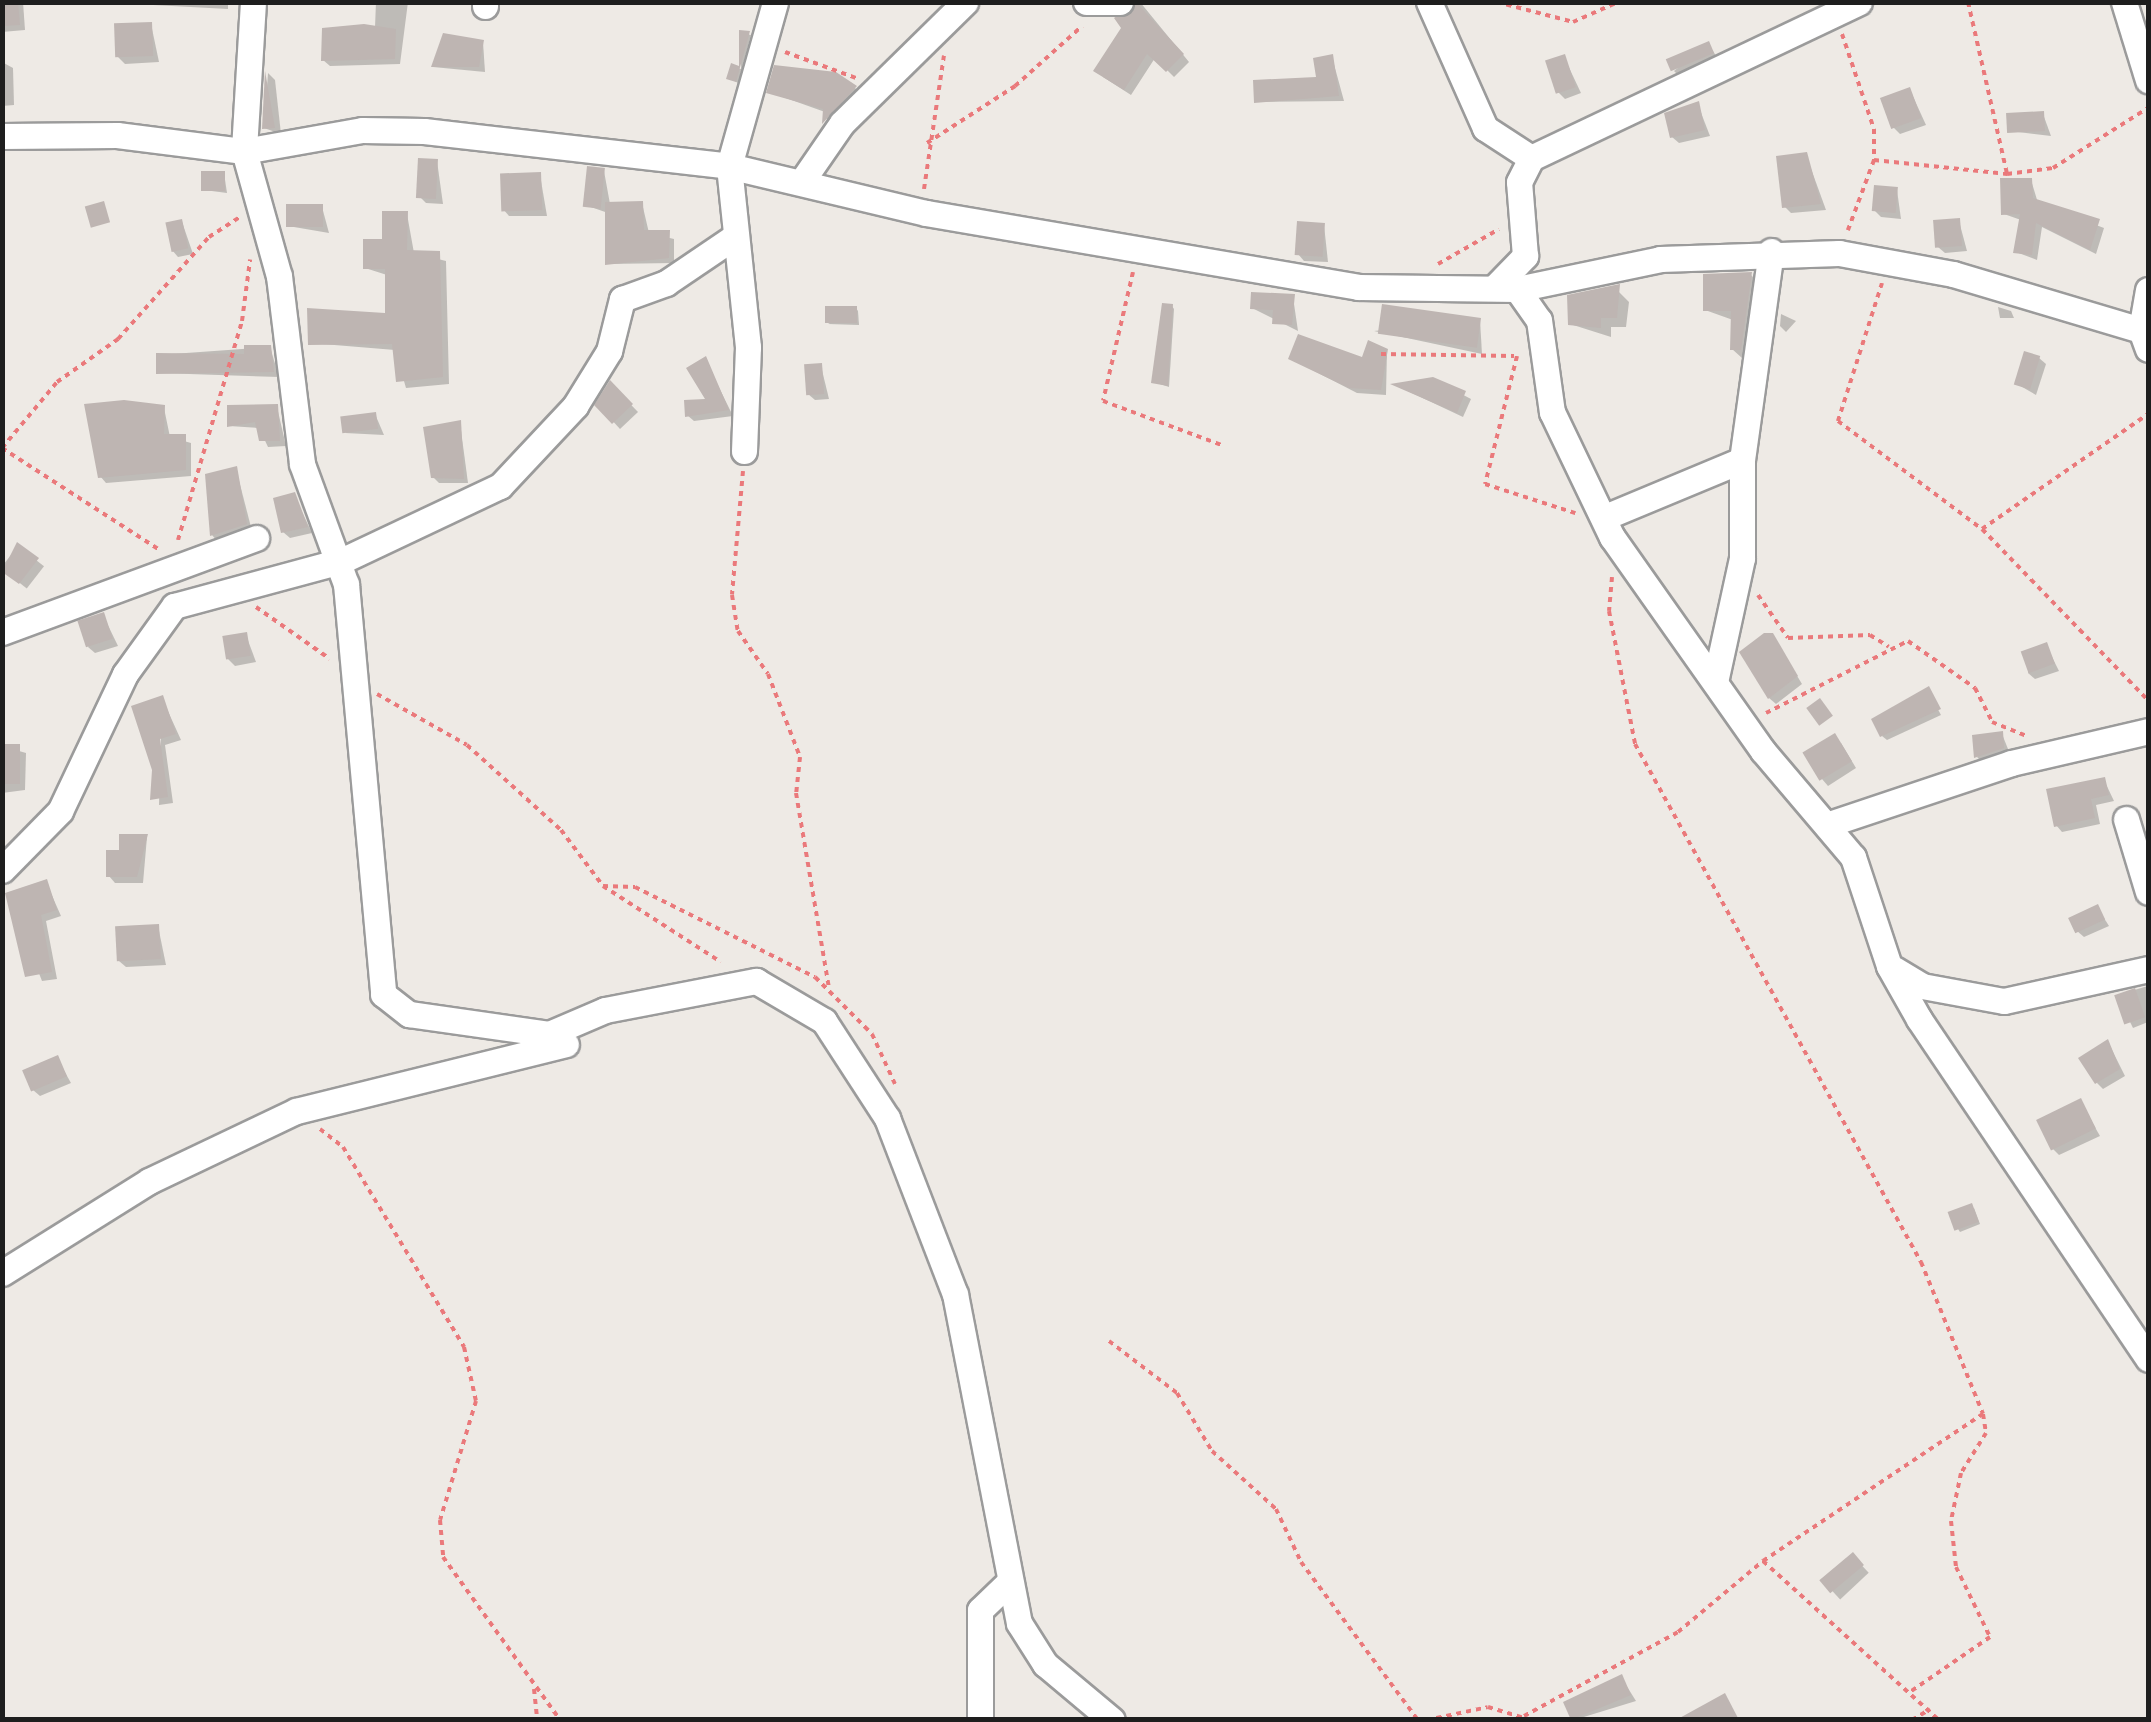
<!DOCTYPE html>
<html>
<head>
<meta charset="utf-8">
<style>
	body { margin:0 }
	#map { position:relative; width:2151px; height:1722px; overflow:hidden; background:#eeeae5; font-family:"Sofia Sans Condensed",sans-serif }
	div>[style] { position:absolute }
	.shadow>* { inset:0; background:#0003; transform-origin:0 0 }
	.building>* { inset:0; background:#beb5b2; transform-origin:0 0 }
	.path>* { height:4px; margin-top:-2px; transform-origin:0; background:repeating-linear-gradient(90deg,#ea797b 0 5px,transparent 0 10px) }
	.roads { filter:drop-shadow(2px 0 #9b9b9b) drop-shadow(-2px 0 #9b9b9b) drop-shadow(0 2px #9b9b9b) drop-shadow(0 -2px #9b9b9b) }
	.street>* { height:25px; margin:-12.5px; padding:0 12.5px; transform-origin:12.5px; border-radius:12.5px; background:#fff }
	span { translate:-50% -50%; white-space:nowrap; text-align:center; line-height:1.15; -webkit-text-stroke:8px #fff; paint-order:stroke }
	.frame { position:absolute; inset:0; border:5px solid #1e1e1e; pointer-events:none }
</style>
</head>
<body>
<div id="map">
	<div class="shadow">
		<div style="clip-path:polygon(2px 2px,23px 2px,25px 30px,2px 32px)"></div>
		<div style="clip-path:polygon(150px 2px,228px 2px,228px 9px,153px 5px)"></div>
		<div style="clip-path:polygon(376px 2px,408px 2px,400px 64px,330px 66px,323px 60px,375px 27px)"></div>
		<div style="clip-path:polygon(1140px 2px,1189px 62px,1174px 77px,1155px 58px,1131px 95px,1103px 77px,1124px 28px,1118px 19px)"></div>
		<div style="clip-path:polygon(151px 24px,159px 62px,125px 64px,118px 57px)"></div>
		<div style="clip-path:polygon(741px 33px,751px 35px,738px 83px,729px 78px,733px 67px,741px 69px)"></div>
		<div style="clip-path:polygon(483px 42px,485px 72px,433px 67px)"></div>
		<div style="clip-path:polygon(1708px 44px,1719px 60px,1681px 78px,1674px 71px)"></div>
		<div style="clip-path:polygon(1332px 57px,1344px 101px,1256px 102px,1319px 79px)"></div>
		<div style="clip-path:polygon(1564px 57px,1581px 93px,1565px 99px,1558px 92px)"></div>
		<div style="clip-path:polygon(2px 62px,13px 68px,14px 105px,2px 106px)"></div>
		<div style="clip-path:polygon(268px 73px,275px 80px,281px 134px,264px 128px)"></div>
		<div style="clip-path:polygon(855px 88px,861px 94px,830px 128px,825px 112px,769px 92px)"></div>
		<div style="clip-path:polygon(1910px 90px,1926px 125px,1900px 134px,1893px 127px)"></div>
		<div style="clip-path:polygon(1698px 105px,1710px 136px,1679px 143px,1672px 137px)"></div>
		<div style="clip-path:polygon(2043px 114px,2051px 136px,2010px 131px)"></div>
		<div style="clip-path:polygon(1806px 155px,1826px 210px,1791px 213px,1785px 207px)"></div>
		<div style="clip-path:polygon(437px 161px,443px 204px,426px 203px,420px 197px)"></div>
		<div style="clip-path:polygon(604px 171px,610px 204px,642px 203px,649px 233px,674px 239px,674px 263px,607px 264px,608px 213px,588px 206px)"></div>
		<div style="clip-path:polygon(224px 173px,227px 193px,204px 190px)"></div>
		<div style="clip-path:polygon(540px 175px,547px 216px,509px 216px,503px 209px)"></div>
		<div style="clip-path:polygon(2031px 180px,2038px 203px,2104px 228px,2096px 254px,2042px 227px,2037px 260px,2016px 252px,2021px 220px,2004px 214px)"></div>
		<div style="clip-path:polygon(1897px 190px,1901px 219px,1881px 217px,1874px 210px)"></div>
		<div style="clip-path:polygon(322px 207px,329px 233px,288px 226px)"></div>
		<div style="clip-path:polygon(407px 214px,414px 253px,446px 261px,449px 384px,406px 388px,395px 350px,310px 343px,387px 316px,387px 275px,365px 268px)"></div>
		<div style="clip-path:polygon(1959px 221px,1967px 251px,1945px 253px,1938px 247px)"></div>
		<div style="clip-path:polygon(182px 222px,193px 254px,178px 257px,172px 250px)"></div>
		<div style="clip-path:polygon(1324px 225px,1328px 262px,1304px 261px,1298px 254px)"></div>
		<div style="clip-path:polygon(1751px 275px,1760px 284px,1750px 358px,1742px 358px,1732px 349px,1733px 320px,1705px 310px)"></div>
		<div style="clip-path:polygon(1619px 292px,1629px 302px,1626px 327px,1611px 327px,1611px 337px,1570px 324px)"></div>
		<div style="clip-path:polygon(1293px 297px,1298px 331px,1252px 308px)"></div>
		<div style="clip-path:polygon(1172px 306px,1174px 309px,1169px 387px,1154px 382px)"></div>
		<div style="clip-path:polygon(1998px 307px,2011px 311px,2014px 318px,2000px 318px)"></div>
		<div style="clip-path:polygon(858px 311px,859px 325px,828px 324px,856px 308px)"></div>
		<div style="clip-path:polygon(1781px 314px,1796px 321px,1786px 332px,1780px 326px)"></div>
		<div style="clip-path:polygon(1480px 320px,1482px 354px,1374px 331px)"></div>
		<div style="clip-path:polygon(270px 347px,279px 377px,159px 373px,158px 355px)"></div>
		<div style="clip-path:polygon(1387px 351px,1386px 395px,1357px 393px,1291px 359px,1364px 360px)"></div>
		<div style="clip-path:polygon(2039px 358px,2046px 364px,2036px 395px,2017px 384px)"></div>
		<div style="clip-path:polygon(705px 359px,733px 416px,694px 421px,687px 415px,709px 401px)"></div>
		<div style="clip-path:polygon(821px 366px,829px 399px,815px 400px,808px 394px)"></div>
		<div style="clip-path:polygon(1433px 379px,1471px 399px,1463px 417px,1395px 385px)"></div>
		<div style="clip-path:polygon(611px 384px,638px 412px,620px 429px,598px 405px)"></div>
		<div style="clip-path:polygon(277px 407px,286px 446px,268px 447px,259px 428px,229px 426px)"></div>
		<div style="clip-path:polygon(164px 408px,170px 437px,191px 443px,191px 476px,106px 483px,100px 476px)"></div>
		<div style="clip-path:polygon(375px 414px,384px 435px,345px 433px)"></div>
		<div style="clip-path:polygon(460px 423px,468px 483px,439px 483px,433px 477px)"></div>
		<div style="clip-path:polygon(236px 469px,252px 531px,218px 542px,212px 535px)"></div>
		<div style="clip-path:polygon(294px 495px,312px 533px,290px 538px,283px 532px)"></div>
		<div style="left:18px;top:546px;width:33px;height:28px;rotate:38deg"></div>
		<div style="clip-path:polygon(103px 615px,118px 646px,95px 653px,88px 647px)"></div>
		<div style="clip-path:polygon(246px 635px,256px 662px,235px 666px,228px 659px)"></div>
		<div style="clip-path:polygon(1773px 636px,1802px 684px,1776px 704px,1769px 698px)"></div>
		<div style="clip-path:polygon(2046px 645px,2059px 671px,2035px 679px,2028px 673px)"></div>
		<div style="clip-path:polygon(1928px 691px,1941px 715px,1887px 740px,1882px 736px)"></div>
		<div style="clip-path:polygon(162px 698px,181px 740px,165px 745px,173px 803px,159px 805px)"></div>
		<div style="clip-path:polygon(2002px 734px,2010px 754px,1983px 763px,1977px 757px)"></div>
		<div style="clip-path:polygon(1841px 743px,1856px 768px,1828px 786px,1822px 779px)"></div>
		<div style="clip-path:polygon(2px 746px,26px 753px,25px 790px,2px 793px)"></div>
		<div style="clip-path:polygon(2104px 780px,2114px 801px,2096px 805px,2100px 824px,2062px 832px,2056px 825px)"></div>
		<div style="clip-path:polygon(147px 837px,143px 883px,115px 883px,109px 876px,121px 853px)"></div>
		<div style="clip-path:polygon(46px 882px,61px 916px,46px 921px,57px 979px,42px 981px,8px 894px)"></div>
		<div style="clip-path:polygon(2097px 907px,2109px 926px,2084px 937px,2077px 931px)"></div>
		<div style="clip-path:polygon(158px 926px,166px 965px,126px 967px,119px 961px)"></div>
		<div style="clip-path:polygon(2148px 986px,2148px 1022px,2133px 1028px,2117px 995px)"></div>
		<div style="clip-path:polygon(2108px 1042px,2125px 1076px,2103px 1089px,2097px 1083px)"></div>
		<div style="clip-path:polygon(57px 1058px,71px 1083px,40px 1096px,33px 1090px)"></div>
		<div style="clip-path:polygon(2080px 1101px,2100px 1136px,2059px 1155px,2053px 1149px)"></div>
		<div style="clip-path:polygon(1974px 1208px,1980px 1224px,1960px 1232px,1958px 1229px)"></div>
		<div style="left:1853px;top:1556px;width:23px;height:39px;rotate:47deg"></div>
		<div style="clip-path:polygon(1621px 1677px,1636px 1701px,1574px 1720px,1566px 1703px)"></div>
	</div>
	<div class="building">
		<div style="clip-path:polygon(2px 2px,18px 2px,20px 25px,2px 26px)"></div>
		<div style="clip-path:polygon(1136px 2px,1184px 54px,1166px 72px,1147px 54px,1124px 90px,1093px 71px,1121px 28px,1114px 18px)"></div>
		<div style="left:152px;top:22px;width:34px;height:38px;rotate:88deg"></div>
		<div style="clip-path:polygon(364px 24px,396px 29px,395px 59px,321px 61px,322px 28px)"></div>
		<div style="clip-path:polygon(739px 30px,750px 31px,736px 82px,726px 79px,731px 63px,739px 66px)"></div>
		<div style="clip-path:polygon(443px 33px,484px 40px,479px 67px,431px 67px)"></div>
		<div style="left:1709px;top:41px;width:13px;height:47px;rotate:67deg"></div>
		<div style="clip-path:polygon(1333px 54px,1339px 96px,1254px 103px,1253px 80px,1316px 77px,1313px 58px)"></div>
		<div style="left:1565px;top:54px;width:35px;height:21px;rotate:72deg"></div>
		<div style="clip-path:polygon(774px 65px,836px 72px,857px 86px,822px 124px,823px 109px,766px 93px)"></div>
		<div style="clip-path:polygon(265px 71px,275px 128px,262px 129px)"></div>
		<div style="left:1910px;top:87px;width:33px;height:32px;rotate:70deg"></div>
		<div style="clip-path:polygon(1699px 101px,1705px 130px,1670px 138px,1664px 113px)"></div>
		<div style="left:2044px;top:111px;width:20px;height:38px;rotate:87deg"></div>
		<div style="clip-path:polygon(1807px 152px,1821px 204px,1782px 208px,1776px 156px)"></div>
		<div style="left:418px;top:158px;width:20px;height:40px;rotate:3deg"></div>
		<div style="left:587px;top:166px;width:18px;height:41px;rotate:6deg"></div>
		<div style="left:201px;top:171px;width:24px;height:20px"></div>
		<div style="left:541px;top:172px;width:38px;height:41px;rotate:88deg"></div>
		<div style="clip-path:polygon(2000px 178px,2032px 178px,2033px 198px,2100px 219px,2090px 250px,2036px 223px,2032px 255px,2013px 253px,2020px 214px,2001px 215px)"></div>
		<div style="left:1874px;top:185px;width:24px;height:26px;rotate:5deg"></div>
		<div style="left:104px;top:201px;width:22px;height:20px;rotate:74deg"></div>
		<div style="clip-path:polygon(643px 201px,644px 230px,670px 230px,669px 258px,605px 265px,605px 202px)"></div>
		<div style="left:286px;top:204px;width:37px;height:23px"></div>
		<div style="clip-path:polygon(382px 211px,408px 211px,407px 250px,440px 251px,443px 377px,396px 382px,392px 344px,308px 345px,307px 308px,385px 313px,385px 269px,363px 269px,363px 239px,382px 239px)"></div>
		<div style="left:1960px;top:218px;width:28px;height:27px;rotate:86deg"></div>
		<div style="left:182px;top:219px;width:30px;height:17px;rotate:78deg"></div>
		<div style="left:1297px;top:221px;width:28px;height:34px;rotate:4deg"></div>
		<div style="clip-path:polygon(1752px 272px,1741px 350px,1730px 350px,1731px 311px,1703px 311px,1703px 274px)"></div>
		<div style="clip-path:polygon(1620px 284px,1617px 318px,1601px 318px,1601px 328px,1568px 325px,1567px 295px)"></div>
		<div style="clip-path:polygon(1251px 292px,1295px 294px,1292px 325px,1272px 324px,1273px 310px,1250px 309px)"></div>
		<div style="clip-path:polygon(1162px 303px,1173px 304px,1168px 386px,1151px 383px)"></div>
		<div style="left:1382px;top:304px;width:100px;height:30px;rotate:8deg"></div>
		<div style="left:857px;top:306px;width:17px;height:32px;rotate:90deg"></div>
		<div style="clip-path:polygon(1298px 334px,1362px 357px,1368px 340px,1388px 349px,1381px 390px,1349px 388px,1288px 359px)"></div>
		<div style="clip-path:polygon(244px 345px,271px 345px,274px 372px,156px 374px,156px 353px,244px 354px)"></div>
		<div style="left:2024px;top:351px;width:17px;height:35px;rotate:17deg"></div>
		<div style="clip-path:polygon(706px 356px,729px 410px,685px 417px,684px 400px,705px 399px,686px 368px)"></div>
		<div style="left:822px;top:363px;width:31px;height:18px;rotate:86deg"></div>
		<div style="clip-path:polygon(1433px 377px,1466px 391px,1457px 413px,1390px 384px)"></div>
		<div style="clip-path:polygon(610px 380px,633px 404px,612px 424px,594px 405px)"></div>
		<div style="clip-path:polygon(124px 400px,165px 405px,164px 434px,186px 434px,186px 470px,98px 478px,84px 404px)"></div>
		<div style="clip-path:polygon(278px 404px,280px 441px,259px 441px,255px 422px,227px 427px,227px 405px)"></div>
		<div style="left:376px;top:412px;width:17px;height:36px;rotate:83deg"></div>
		<div style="clip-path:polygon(461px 420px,464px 479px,431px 478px,423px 427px)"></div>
		<div style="clip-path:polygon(237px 466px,247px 524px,210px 536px,205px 474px)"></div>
		<div style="clip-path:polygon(295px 492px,308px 527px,281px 533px,273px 498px)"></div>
		<div style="clip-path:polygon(17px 542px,39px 558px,19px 584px,2px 572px)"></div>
		<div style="left:104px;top:612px;width:28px;height:28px;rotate:72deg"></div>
		<div style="left:247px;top:632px;width:24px;height:25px;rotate:81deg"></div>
		<div style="clip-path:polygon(1764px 633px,1773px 633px,1798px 676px,1768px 699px,1739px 652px)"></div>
		<div style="left:2047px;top:642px;width:23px;height:28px;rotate:70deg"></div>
		<div style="clip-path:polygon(1929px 686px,1941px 709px,1880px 737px,1871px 719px)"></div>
		<div style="clip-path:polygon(163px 695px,176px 734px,160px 739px,168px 797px,150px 800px,152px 770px,131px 706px)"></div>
		<div style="left:1820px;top:698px;width:22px;height:17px;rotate:54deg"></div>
		<div style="clip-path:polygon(2003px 731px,2004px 748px,1974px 758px,1972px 735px)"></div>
		<div style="left:1835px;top:733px;width:33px;height:38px;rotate:59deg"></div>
		<div style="left:2px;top:744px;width:18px;height:40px"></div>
		<div style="clip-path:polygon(2105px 777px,2109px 795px,2091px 799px,2095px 818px,2054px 827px,2046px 789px)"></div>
		<div style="clip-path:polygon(119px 834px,148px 834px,137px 877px,106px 877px,106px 850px,119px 850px)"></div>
		<div style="clip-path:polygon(47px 879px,57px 910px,41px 915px,52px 972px,25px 977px,5px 893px)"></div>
		<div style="left:2098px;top:904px;width:17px;height:33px;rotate:65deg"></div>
		<div style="left:159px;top:924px;width:35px;height:44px;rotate:87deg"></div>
		<div style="left:2135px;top:988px;width:31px;height:22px;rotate:71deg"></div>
		<div style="clip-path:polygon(2108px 1039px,2120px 1069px,2095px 1084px,2078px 1058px)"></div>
		<div style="left:58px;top:1055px;width:23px;height:39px;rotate:67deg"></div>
		<div style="left:2081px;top:1098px;width:34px;height:50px;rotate:64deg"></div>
		<div style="left:1972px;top:1203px;width:20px;height:26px;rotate:70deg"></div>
		<div style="left:1853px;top:1552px;width:17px;height:44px;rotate:50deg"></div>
		<div style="clip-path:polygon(1622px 1674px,1631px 1695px,1571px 1720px,1563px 1702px)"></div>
		<div style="clip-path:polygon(1725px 1693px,1739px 1720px,1676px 1720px)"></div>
	</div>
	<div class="path">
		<div style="left:1497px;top:2px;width:79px;rotate:14.7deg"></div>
		<div style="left:1573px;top:22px;width:49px;rotate:-24deg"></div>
		<div style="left:1968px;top:2px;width:175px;rotate:77.2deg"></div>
		<div style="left:1842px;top:34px;width:100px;rotate:71.4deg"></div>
		<div style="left:1874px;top:129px;width:31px;rotate:90deg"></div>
		<div style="left:1874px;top:160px;width:75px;rotate:110.4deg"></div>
		<div style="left:785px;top:52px;width:76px;rotate:20.1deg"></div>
		<div style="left:927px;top:143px;width:105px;rotate:-32.9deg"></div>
		<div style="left:1015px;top:86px;width:90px;rotate:-41.8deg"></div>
		<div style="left:1874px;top:160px;width:134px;rotate:6deg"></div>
		<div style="left:2007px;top:174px;width:46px;rotate:-7.4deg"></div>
		<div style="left:2053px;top:168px;width:112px;rotate:-32.3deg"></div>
		<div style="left:924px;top:189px;width:135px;rotate:-81.5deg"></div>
		<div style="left:1438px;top:264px;width:70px;rotate:-29.8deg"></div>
		<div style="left:1133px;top:272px;width:132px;rotate:103.1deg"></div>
		<div style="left:1103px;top:401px;width:129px;rotate:20.4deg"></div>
		<div style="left:1882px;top:283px;width:145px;rotate:107.7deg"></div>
		<div style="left:1838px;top:421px;width:180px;rotate:36.9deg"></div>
		<div style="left:1982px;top:529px;width:238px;rotate:45.9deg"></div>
		<div style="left:1381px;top:354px;width:133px;rotate:0.9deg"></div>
		<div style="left:1517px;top:356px;width:132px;rotate:104deg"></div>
		<div style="left:1485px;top:484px;width:95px;rotate:17.9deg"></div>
		<div style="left:2px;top:448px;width:186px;rotate:32.9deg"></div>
		<div style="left:2px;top:448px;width:86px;rotate:-50.2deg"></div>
		<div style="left:57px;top:382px;width:75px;rotate:-35.2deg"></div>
		<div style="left:118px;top:339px;width:137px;rotate:-48.3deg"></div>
		<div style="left:209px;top:237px;width:37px;rotate:-33deg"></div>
		<div style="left:743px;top:471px;width:124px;rotate:95.1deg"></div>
		<div style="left:732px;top:595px;width:36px;rotate:81deg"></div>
		<div style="left:738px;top:631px;width:52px;rotate:55.1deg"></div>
		<div style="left:768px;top:674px;width:89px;rotate:68.9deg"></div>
		<div style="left:800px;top:757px;width:36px;rotate:96deg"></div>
		<div style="left:796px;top:793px;width:198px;rotate:80.4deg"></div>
		<div style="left:1982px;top:529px;width:202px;rotate:-34.7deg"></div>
		<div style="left:178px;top:540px;width:228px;rotate:-73.7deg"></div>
		<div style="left:242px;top:321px;width:62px;rotate:-82.5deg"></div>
		<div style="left:1612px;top:577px;width:34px;rotate:95deg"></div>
		<div style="left:1609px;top:611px;width:136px;rotate:78.9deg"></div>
		<div style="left:1635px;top:744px;width:592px;rotate:61.1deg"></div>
		<div style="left:1921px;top:1262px;width:164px;rotate:67.8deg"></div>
		<div style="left:1983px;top:1414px;width:19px;rotate:81deg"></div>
		<div style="left:1986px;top:1433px;width:47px;rotate:122deg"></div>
		<div style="left:1961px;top:1473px;width:49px;rotate:101.8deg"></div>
		<div style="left:1951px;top:1521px;width:46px;rotate:83.8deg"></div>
		<div style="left:1956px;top:1567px;width:78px;rotate:64.1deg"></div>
		<div style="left:1990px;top:1637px;width:97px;rotate:145.5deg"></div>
		<div style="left:1758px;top:595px;width:52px;rotate:55.1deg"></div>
		<div style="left:1788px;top:638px;width:82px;rotate:-2.1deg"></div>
		<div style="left:1870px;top:635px;width:22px;rotate:32deg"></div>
		<div style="left:256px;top:607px;width:90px;rotate:35.1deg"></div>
		<div style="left:377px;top:694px;width:103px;rotate:29.5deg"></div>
		<div style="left:467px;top:745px;width:127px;rotate:42.1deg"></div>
		<div style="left:561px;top:830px;width:70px;rotate:53.1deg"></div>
		<div style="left:603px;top:886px;width:140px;rotate:32.8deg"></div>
		<div style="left:1766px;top:713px;width:159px;rotate:-26.9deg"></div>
		<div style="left:1908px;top:641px;width:82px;rotate:35deg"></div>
		<div style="left:1975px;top:688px;width:38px;rotate:63deg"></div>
		<div style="left:1992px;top:722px;width:37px;rotate:22deg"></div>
		<div style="left:603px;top:886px;width:32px;rotate:2deg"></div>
		<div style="left:635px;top:887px;width:201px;rotate:26.6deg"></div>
		<div style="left:815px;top:977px;width:81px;rotate:45deg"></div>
		<div style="left:872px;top:1034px;width:55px;rotate:65.3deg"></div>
		<div style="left:320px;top:1129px;width:29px;rotate:38deg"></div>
		<div style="left:343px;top:1147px;width:234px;rotate:58.8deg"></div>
		<div style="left:464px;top:1347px;width:55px;rotate:77.5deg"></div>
		<div style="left:476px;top:1401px;width:124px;rotate:106.8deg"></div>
		<div style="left:440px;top:1520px;width:37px;rotate:85deg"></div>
		<div style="left:443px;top:1557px;width:201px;rotate:54.3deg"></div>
		<div style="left:1109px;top:1341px;width:86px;rotate:37.4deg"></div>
		<div style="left:1177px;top:1393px;width:68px;rotate:58.9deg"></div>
		<div style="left:1212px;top:1451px;width:86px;rotate:42.2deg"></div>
		<div style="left:1276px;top:1509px;width:59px;rotate:64.7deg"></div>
		<div style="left:1301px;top:1562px;width:197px;rotate:53.5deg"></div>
		<div style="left:1763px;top:1561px;width:237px;rotate:42.1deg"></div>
		<div style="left:534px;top:1689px;width:31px;rotate:84deg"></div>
		<div style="left:1524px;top:1716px;width:175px;rotate:-28.6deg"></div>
		<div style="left:1678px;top:1632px;width:111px;rotate:-39.9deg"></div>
		<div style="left:1763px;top:1561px;width:265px;rotate:-33.8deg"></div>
		<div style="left:1427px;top:1720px;width:62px;rotate:-12deg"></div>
		<div style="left:1488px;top:1707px;width:45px;rotate:16.8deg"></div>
		<div style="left:1912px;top:1720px;width:21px;rotate:-31deg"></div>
	</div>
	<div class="roads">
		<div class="street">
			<div style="left:253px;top:2px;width:149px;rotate:93.5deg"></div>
			<div style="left:244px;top:151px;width:130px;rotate:74.4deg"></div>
			<div style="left:279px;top:276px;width:189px;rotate:83deg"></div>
			<div style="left:302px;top:464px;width:128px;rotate:69.9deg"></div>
			<div style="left:346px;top:584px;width:412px;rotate:84.8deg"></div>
			<div style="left:383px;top:994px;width:33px;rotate:38deg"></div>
			<div style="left:409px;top:1014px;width:141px;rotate:8.1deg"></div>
			<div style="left:549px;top:1034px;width:61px;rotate:-23.2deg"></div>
			<div style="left:605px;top:1010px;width:154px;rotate:-10.9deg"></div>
			<div style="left:756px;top:981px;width:79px;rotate:30.5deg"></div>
			<div style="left:824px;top:1021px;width:116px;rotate:57deg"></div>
			<div style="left:887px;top:1118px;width:189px;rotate:68.9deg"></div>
			<div style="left:955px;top:1294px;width:335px;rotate:79deg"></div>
			<div style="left:1019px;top:1623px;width:49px;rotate:57.6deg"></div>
			<div style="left:1045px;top:1664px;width:87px;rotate:39.9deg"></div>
			<div style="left:1086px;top:2px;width:34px"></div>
			<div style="left:1429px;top:2px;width:138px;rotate:66deg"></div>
			<div style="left:1485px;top:128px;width:55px;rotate:33.1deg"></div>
			<div style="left:2124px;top:2px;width:82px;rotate:72.9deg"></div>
			<div style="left:485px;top:6px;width:4px;rotate:-90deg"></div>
			<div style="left:2px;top:136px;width:115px;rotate:-0.5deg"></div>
			<div style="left:117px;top:135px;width:128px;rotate:7.2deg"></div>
			<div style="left:244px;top:151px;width:120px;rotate:-10.1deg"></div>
			<div style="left:362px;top:130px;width:62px;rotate:0.9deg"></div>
			<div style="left:424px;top:131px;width:307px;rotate:6.5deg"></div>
			<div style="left:729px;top:166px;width:203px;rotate:13.4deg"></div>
			<div style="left:926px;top:213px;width:438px;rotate:9.7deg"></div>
			<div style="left:1358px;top:287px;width:159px;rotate:0.7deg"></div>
			<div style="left:1517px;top:289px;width:38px;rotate:55deg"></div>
			<div style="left:1539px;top:320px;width:93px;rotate:82deg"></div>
			<div style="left:1552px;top:412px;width:139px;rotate:64.4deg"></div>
			<div style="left:1612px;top:537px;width:262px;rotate:54.8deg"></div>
			<div style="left:1763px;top:751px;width:139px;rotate:49.7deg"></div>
			<div style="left:1853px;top:857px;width:115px;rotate:71.7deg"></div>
			<div style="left:1889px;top:966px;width:61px;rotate:60.5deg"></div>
			<div style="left:1919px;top:1019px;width:410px;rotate:56deg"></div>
			<div style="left:802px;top:181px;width:70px;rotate:-55.4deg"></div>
			<div style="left:842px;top:123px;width:173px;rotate:-44.5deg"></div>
			<div style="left:1494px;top:288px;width:45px;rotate:-45.9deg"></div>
			<div style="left:1525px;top:256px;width:74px;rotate:-94.6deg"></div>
			<div style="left:1519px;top:182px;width:27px;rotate:-63deg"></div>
			<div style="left:1531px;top:158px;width:363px;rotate:-25.4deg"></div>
			<div style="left:1517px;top:289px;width:146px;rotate:-11.8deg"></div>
			<div style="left:1660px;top:259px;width:179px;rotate:-1.9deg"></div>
			<div style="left:1839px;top:253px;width:116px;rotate:10.4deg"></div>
			<div style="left:1953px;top:274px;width:196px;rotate:16.6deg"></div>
			<div style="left:2141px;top:330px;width:20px;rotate:70deg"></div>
			<div style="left:2148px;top:290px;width:41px;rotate:99.9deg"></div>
			<div style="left:2141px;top:330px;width:7px;rotate:-8deg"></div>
			<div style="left:744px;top:451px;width:104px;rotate:-87.8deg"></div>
			<div style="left:748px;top:347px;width:182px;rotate:-96deg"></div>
			<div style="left:729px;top:166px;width:170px;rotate:-74.3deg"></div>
			<div style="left:1605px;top:517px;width:148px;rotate:-22.6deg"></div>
			<div style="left:2px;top:632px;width:271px;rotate:-20.3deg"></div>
			<div style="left:1715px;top:682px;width:127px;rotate:-77.7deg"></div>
			<div style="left:1742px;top:558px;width:98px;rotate:-90deg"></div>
			<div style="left:1742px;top:460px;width:211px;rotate:-82.1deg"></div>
			<div style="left:2126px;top:819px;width:76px;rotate:73.2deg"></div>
			<div style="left:1829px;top:824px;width:192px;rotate:-18.5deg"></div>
			<div style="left:2011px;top:763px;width:141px;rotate:-13.1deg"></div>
			<div style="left:2px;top:870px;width:83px;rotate:-45.5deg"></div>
			<div style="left:60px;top:811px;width:152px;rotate:-64.6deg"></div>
			<div style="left:125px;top:674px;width:84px;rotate:-54.2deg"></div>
			<div style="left:174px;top:606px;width:173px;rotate:-15.1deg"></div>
			<div style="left:341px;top:561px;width:176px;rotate:-25.3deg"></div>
			<div style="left:500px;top:486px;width:110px;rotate:-46.8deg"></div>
			<div style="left:575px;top:406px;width:65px;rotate:-58.3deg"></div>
			<div style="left:609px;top:351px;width:54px;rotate:-76deg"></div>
			<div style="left:622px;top:299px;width:47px;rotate:-20deg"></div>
			<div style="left:666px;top:283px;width:82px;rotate:-34.1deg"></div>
			<div style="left:1894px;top:969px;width:33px;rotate:31deg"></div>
			<div style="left:1922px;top:986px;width:83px;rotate:10.4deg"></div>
			<div style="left:2004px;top:1001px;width:148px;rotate:-12.5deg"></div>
			<div style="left:2px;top:1273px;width:173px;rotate:-32deg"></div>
			<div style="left:149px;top:1181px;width:163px;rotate:-25.5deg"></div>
			<div style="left:296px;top:1111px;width:278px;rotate:-13.9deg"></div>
			<div style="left:980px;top:1720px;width:110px;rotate:-90deg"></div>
			<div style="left:980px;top:1610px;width:39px;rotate:-44deg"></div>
		</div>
	</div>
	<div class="frame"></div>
</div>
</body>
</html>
